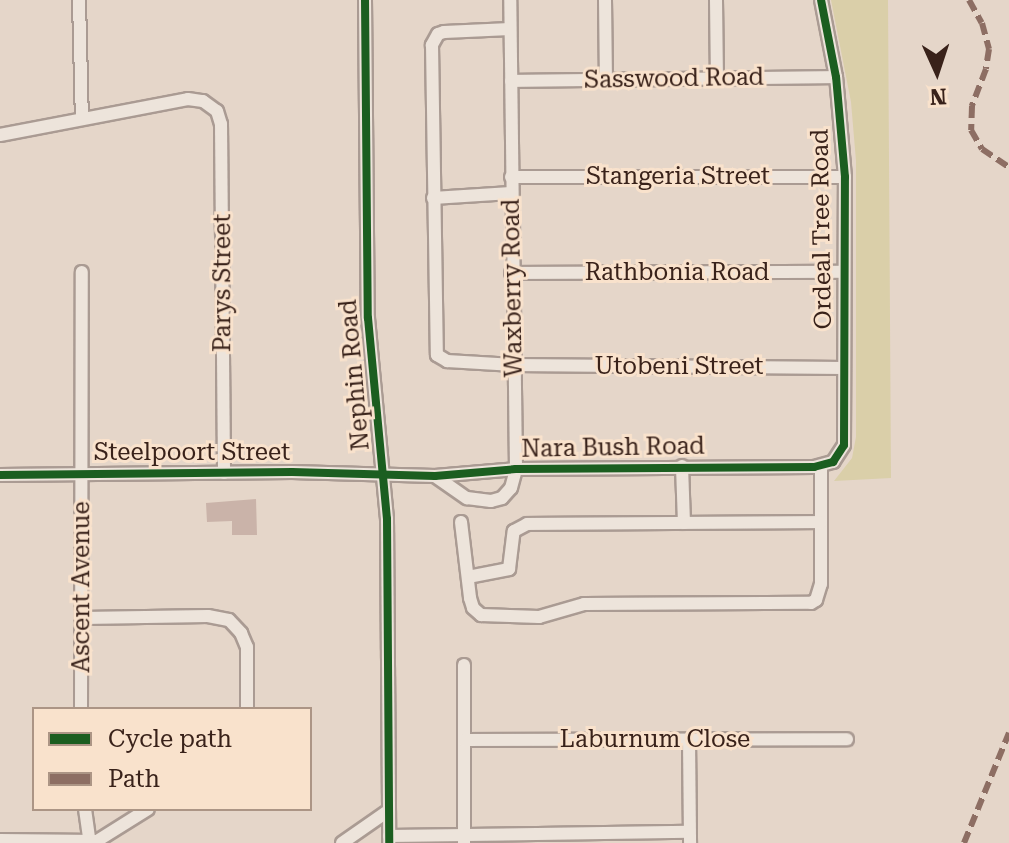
<!DOCTYPE html>
<html>
<head>
<meta charset="utf-8">
<style>
	body { margin:0 }
	#map { position:relative; width:1009px; height:843px; overflow:hidden; background:#e5d6c9; font-family:"Roboto Serif",serif }
	div>[style] { position:absolute }
	.green>* { inset:0; background:#dacfa9 }
	.building>* { inset:0; background:#cab3a9 }
	.roads { filter:drop-shadow(2px 0 #aa9b93) drop-shadow(-2px 0 #aa9b93) drop-shadow(0 2px #aa9b93) drop-shadow(0 -2px #aa9b93) }
	.minor>* { height:12px; margin:-6px; padding:0 6px; transform-origin:6px; border-radius:6px; background:#ede4db }
	.quiet>* { height:6px; margin-top:-3px; transform-origin:0; background:repeating-linear-gradient(90deg,#8d6e63 0 12px,transparent 0 18px) }
	.cycleway>* { height:8px; margin:-4px; padding:0 4px; transform-origin:4px; border-radius:4px; background:#1b5e20 }
	span { translate:-50% -50%; white-space:nowrap; text-align:center; line-height:1.15; -webkit-text-stroke:6px #f9e2cc; paint-order:stroke }
	.street-label { font-size:24px; color:#39221a }
	.legend { position:absolute; left:32px; top:707px; width:280px; height:104px; box-sizing:border-box; background:#f9e2cc; border:2px solid #ac9585; margin:0; padding:10px 14px; list-style:none; font-size:24px; color:#39221a }
	.legend li { display:flex; align-items:center; gap:16px; height:40px }
	.legend b { width:40px; border:2px solid #ac9585 }
	.north { position:absolute; left:897px; top:32px; width:80px; height:80px; -webkit-text-stroke:6px #f9e2cc; paint-order:stroke; rotate:177deg; font-size:22px; font-weight:700; line-height:32px; text-align:center; color:#39221a }
	.north::after { content:''; display:block; margin:auto; width:28px; height:36px; background:#39221a; clip-path:polygon(50% 0,100% 100%,50% 72%,0 100%) }
</style>
</head>
<body>
<div id="map">
	<div class="green">
		<div style="clip-path:polygon(831px 0,888px 0,891px 478px,834px 481px,852px 458px,856px 437px,856px 161px,851px 102px)"></div>
	</div>
	<div class="building">
		<div style="clip-path:polygon(256px 499px,257px 535px,232px 535px,232px 521px,207px 522px,206px 503px)"></div>
	</div>
	<div class="roads">
		<div class="minor">
			<div style="left:79px;top:0;width:119px;rotate:88.6deg"></div>
			<div style="left:365px;top:0;width:318px;rotate:89.5deg"></div>
			<div style="left:368px;top:318px;width:202px;rotate:84.6deg"></div>
			<div style="left:387px;top:519px;width:324px;rotate:89.6deg"></div>
			<div style="left:605px;top:0;width:79px;rotate:89.3deg"></div>
			<div style="left:716px;top:0;width:78px;rotate:89.3deg"></div>
			<div style="left:510px;top:29px;width:66px;rotate:177.4deg"></div>
			<div style="left:444px;top:32px;width:6px;rotate:162deg"></div>
			<div style="left:438px;top:34px;width:13px;rotate:119deg"></div>
			<div style="left:432px;top:45px;width:310px;rotate:89.1deg"></div>
			<div style="left:437px;top:355px;width:12px;rotate:31deg"></div>
			<div style="left:447px;top:361px;width:67px;rotate:3.4deg"></div>
			<div style="left:514px;top:365px;width:330px;rotate:0.5deg"></div>
			<div style="left:511px;top:81px;width:325px;rotate:-0.7deg"></div>
			<div style="left:0;top:135px;width:191px;rotate:-10.8deg"></div>
			<div style="left:188px;top:99px;width:15px;rotate:8deg"></div>
			<div style="left:203px;top:101px;width:17px;rotate:36deg"></div>
			<div style="left:217px;top:111px;width:14px;rotate:73deg"></div>
			<div style="left:221px;top:124px;width:349px;rotate:89.5deg"></div>
			<div style="left:511px;top:177px;width:334px"></div>
			<div style="left:433px;top:198px;width:78px;rotate:-3.7deg"></div>
			<div style="left:511px;top:273px;width:332px;rotate:-0.2deg"></div>
			<div style="left:682px;top:466px;width:57px;rotate:88deg"></div>
			<div style="left:0;top:475px;width:292px;rotate:-0.6deg"></div>
			<div style="left:292px;top:472px;width:143px;rotate:1.6deg"></div>
			<div style="left:435px;top:476px;width:81px;rotate:-4.9deg"></div>
			<div style="left:516px;top:469px;width:298px;rotate:-0.4deg"></div>
			<div style="left:814px;top:467px;width:20px;rotate:-15deg"></div>
			<div style="left:833px;top:462px;width:20px;rotate:-57deg"></div>
			<div style="left:844px;top:445px;width:268px;rotate:-89.8deg"></div>
			<div style="left:845px;top:177px;width:100px;rotate:-95.1deg"></div>
			<div style="left:836px;top:77px;width:78px;rotate:-101deg"></div>
			<div style="left:435px;top:476px;width:39px;rotate:35deg"></div>
			<div style="left:467px;top:498px;width:24px;rotate:7deg"></div>
			<div style="left:491px;top:501px;width:11px;rotate:-15deg"></div>
			<div style="left:502px;top:498px;width:13px;rotate:-48deg"></div>
			<div style="left:511px;top:488px;width:20px;rotate:-75deg"></div>
			<div style="left:516px;top:469px;width:469px;rotate:-90.7deg"></div>
			<div style="left:461px;top:522px;width:77px;rotate:83.2deg"></div>
			<div style="left:470px;top:598px;width:10px;rotate:73deg"></div>
			<div style="left:473px;top:608px;width:11px;rotate:41deg"></div>
			<div style="left:481px;top:615px;width:58px;rotate:2deg"></div>
			<div style="left:539px;top:617px;width:47px;rotate:-16.1deg"></div>
			<div style="left:584px;top:604px;width:227px;rotate:-0.3deg"></div>
			<div style="left:811px;top:603px;width:6px;rotate:-31deg"></div>
			<div style="left:816px;top:600px;width:17px;rotate:-73deg"></div>
			<div style="left:821px;top:584px;width:118px;rotate:-90deg"></div>
			<div style="left:468px;top:577px;width:42px;rotate:-11deg"></div>
			<div style="left:509px;top:569px;width:38px;rotate:-83deg"></div>
			<div style="left:514px;top:531px;width:15px;rotate:-28deg"></div>
			<div style="left:527px;top:524px;width:294px;rotate:-0.4deg"></div>
			<div style="left:83px;top:618px;width:125px;rotate:-0.9deg"></div>
			<div style="left:208px;top:616px;width:21px;rotate:11deg"></div>
			<div style="left:229px;top:620px;width:18px;rotate:47deg"></div>
			<div style="left:241px;top:633px;width:15px;rotate:67deg"></div>
			<div style="left:247px;top:647px;width:62px;rotate:90deg"></div>
			<div style="left:464px;top:665px;width:178px;rotate:90deg"></div>
			<div style="left:81px;top:709px;width:437px;rotate:-89.9deg"></div>
			<div style="left:464px;top:740px;width:383px;rotate:-0.1deg"></div>
			<div style="left:689px;top:741px;width:102px;rotate:89.4deg"></div>
			<div style="left:85px;top:809px;width:34px;rotate:82deg"></div>
			<div style="left:389px;top:836px;width:300px;rotate:-0.8deg"></div>
			<div style="left:0;top:840px;width:97px;rotate:0.6deg"></div>
			<div style="left:97px;top:841px;width:60px;rotate:-32.1deg"></div>
			<div style="left:342px;top:843px;width:56px;rotate:-34.8deg"></div>
		</div>
	</div>
	<div class="quiet">
		<div style="left:969px;top:0;width:26px;rotate:61deg"></div>
		<div style="left:982px;top:23px;width:27px;rotate:75deg"></div>
		<div style="left:989px;top:49px;width:20px;rotate:99deg"></div>
		<div style="left:986px;top:69px;width:40px;rotate:111deg"></div>
		<div style="left:972px;top:106px;width:24px;rotate:92deg"></div>
		<div style="left:971px;top:130px;width:22px;rotate:60deg"></div>
		<div style="left:982px;top:149px;width:32px;rotate:34deg"></div>
		<div style="left:964px;top:843px;width:119px;rotate:-67.8deg"></div>
	</div>
	<div class="cycleway">
		<div style="left:365px;top:0;width:318px;rotate:89.5deg"></div>
		<div style="left:368px;top:318px;width:202px;rotate:84.6deg"></div>
		<div style="left:387px;top:519px;width:324px;rotate:89.6deg"></div>
		<div style="left:0;top:475px;width:292px;rotate:-0.6deg"></div>
		<div style="left:292px;top:472px;width:143px;rotate:1.6deg"></div>
		<div style="left:435px;top:476px;width:81px;rotate:-4.9deg"></div>
		<div style="left:516px;top:469px;width:298px;rotate:-0.4deg"></div>
		<div style="left:814px;top:467px;width:20px;rotate:-15deg"></div>
		<div style="left:833px;top:462px;width:20px;rotate:-57deg"></div>
		<div style="left:844px;top:445px;width:268px;rotate:-89.8deg"></div>
		<div style="left:845px;top:177px;width:100px;rotate:-95.1deg"></div>
		<div style="left:836px;top:77px;width:78px;rotate:-101deg"></div>
	</div>
	<div class="street-label">
		<span style="left:674px;top:79px;rotate:-1deg">Sasswood Road</span>
		<span style="left:678px;top:177px">Stangeria Street</span>
		<span style="left:822px;top:229px;rotate:-91deg">Ordeal Tree Road</span>
		<span style="left:677px;top:273px">Rathbonia Road</span>
		<span style="left:223px;top:283px;rotate:-90deg">Parys Street</span>
		<span style="left:513px;top:288px;rotate:-91deg">Waxberry Road</span>
		<span style="left:679px;top:367px">Utobeni Street</span>
		<span style="left:355px;top:375px;rotate:-95deg">Nephin Road</span>
		<span style="left:613px;top:448px;rotate:-1deg">Nara Bush Road</span>
		<span style="left:192px;top:453px">Steelpoort Street</span>
		<span style="left:82px;top:587px;rotate:-90deg">Ascent Avenue</span>
		<span style="left:655px;top:740px">Laburnum Close</span>
	</div>
	<ul class="legend">
	<li><b style="height:10px;background:#1b5e20"></b>Cycle path</li>
	<li><b style="height:10px;background:#8d6e63"></b>Path</li>
	</ul>
	<div class="north">N</div>
</div>
</body>
</html>
